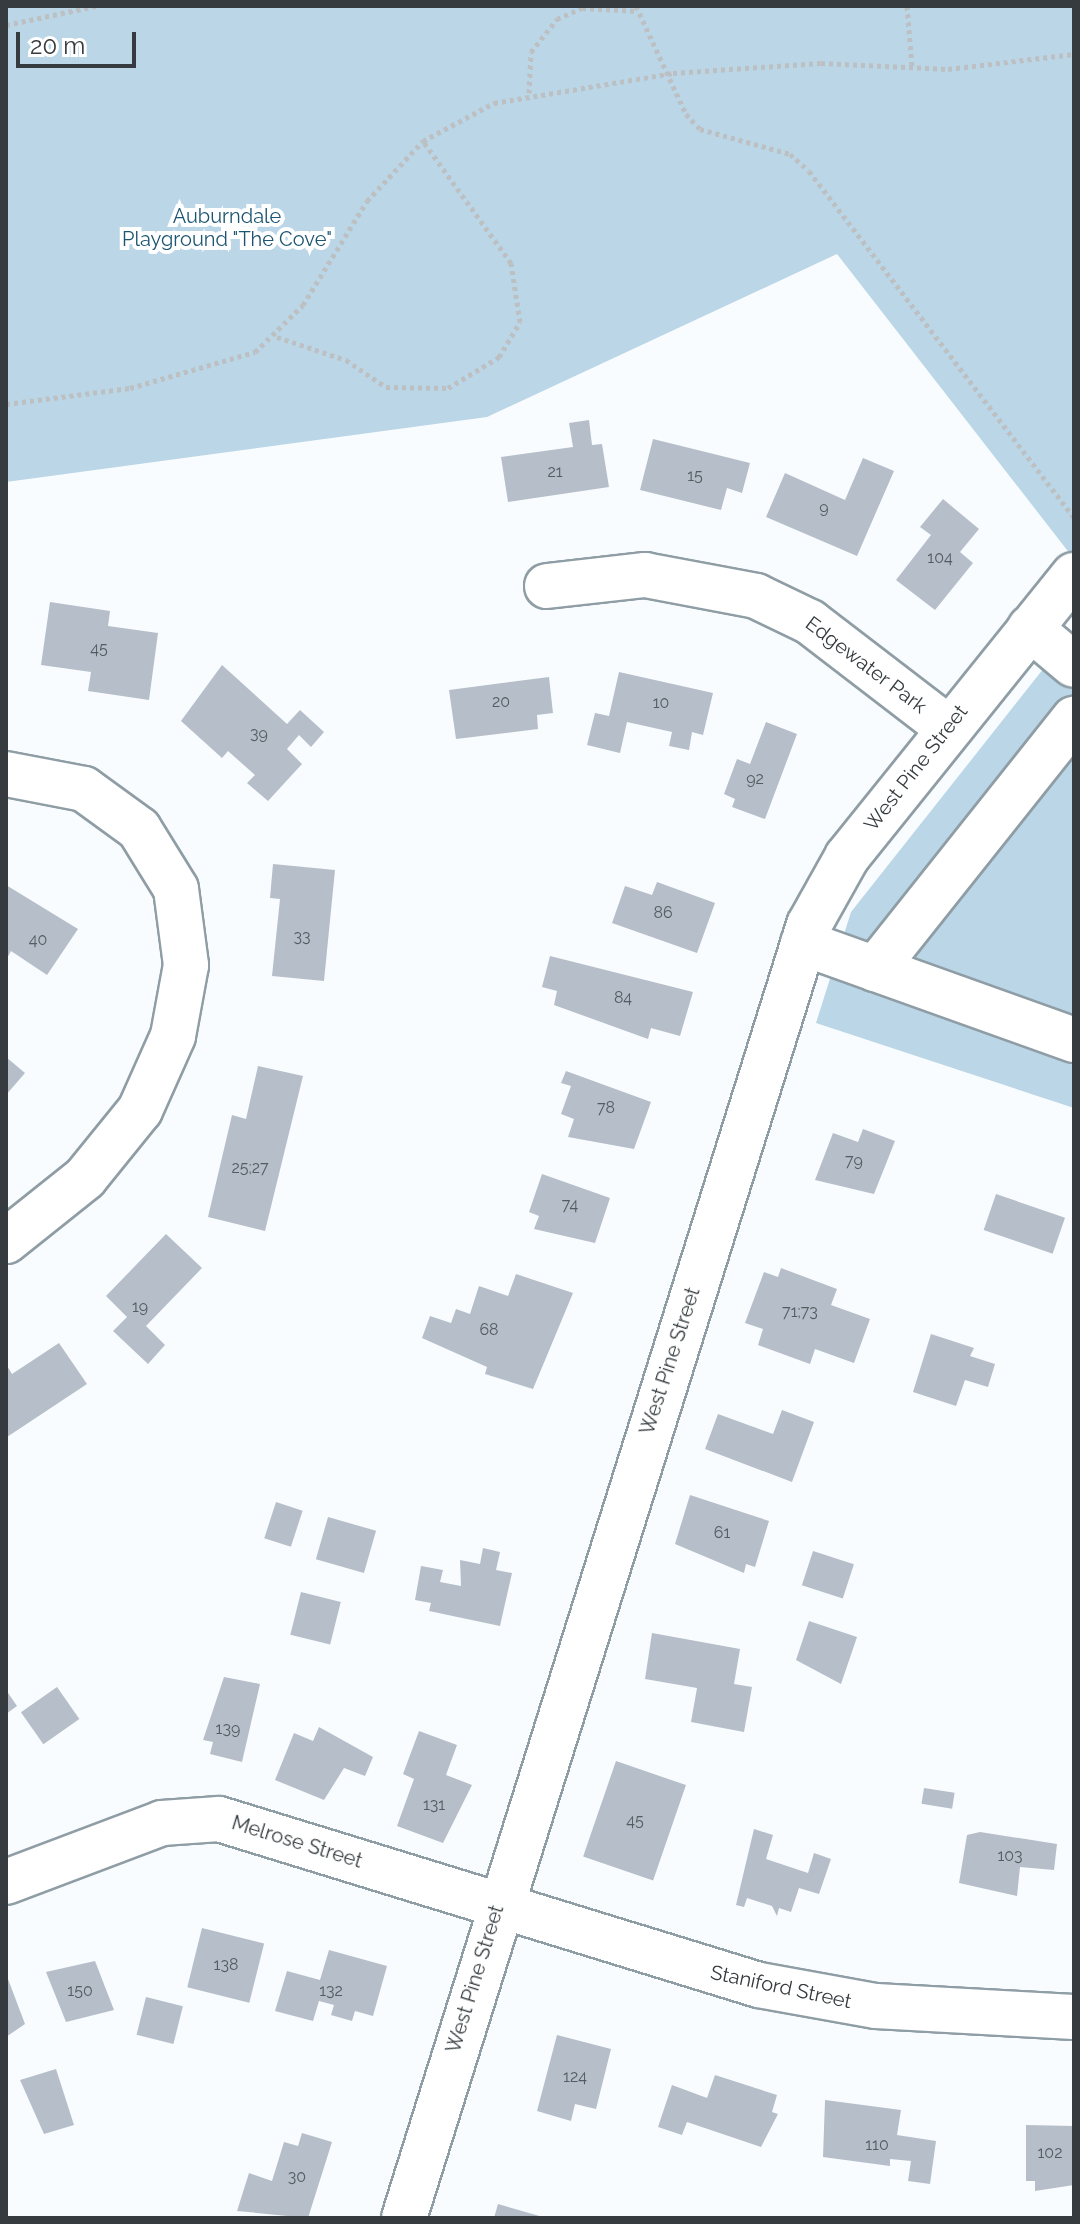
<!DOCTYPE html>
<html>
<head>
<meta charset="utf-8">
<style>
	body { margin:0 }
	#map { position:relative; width:1080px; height:2224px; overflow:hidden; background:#f9fcfe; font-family:Raleway,sans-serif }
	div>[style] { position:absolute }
	.green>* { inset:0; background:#bad6e7 }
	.building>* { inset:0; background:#b6beca; transform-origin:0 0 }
	.path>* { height:5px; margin-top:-2.5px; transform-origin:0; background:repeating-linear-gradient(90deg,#bcc0c2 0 4px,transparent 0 8px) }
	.roads { filter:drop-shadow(2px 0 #8f9da5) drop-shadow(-2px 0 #8f9da5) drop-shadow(0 2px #8f9da5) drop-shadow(0 -2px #8f9da5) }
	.minor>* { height:44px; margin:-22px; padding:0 22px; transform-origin:22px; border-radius:22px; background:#fff }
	span { translate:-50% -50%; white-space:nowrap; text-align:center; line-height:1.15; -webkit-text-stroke:8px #fff; paint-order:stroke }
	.number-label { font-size:16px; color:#555c61 }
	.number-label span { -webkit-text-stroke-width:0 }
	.park-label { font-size:20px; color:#1c5571 }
	.street-label { font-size:20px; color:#353b3e }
	.frame { position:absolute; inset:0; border:8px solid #353b3e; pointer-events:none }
	.scale { position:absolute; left:16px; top:32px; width:120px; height:36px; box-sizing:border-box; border:4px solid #353b3e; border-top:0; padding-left:10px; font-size:24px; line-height:28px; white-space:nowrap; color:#353b3e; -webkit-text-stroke:6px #fff; paint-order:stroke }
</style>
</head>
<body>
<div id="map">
	<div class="green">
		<div style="clip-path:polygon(6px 6px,1074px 6px,1074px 559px,837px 254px,487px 417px,6px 482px)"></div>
		<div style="clip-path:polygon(1074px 630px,1074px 1108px,816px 1023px,851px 912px)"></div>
	</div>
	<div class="building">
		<div style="clip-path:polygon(589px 420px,592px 445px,602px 444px,609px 487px,508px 502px,501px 457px,573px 447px,569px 423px)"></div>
		<div style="clip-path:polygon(653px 439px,750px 463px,742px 493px,727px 488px,721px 510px,640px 490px)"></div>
		<div style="clip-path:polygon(863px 458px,894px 471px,857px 556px,766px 517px,785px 473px,845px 500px)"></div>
		<div style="clip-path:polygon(943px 499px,979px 529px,960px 552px,973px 563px,935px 610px,896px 580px,931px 535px,920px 527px)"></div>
		<div style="clip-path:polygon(50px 602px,110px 611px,108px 626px,158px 633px,149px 700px,88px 691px,91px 672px,41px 665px)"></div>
		<div style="clip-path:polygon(222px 665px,287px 724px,300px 710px,324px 732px,311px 747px,299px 735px,287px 749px,302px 764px,268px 801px,247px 783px,255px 775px,228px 751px,222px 758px,181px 721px)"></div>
		<div style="clip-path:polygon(619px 672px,713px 693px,703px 735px,692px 732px,689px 750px,669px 746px,672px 732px,627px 722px,620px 753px,587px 745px,595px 713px,609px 716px)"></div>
		<div style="clip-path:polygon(549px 677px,553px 713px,537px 715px,538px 729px,456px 739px,449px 690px)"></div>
		<div style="clip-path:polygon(766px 722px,797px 734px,765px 819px,732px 807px,735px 799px,724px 794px,737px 759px,750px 764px)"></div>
		<div style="clip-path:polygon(273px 864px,335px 870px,324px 981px,272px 976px,280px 899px,270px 898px)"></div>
		<div style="clip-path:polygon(657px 882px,715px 903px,697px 953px,612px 923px,625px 886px,652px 895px)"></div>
		<div style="clip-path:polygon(6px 885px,78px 929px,47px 975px,11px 951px,6px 960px)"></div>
		<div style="clip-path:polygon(550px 956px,693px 992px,680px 1036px,651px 1028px,648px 1039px,554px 1005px,557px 991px,542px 987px)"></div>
		<div style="clip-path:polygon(6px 1057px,25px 1073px,6px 1095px)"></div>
		<div style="clip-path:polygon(258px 1066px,303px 1076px,265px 1231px,208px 1217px,232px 1115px,246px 1119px)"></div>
		<div style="clip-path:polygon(566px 1071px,651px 1102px,634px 1149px,568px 1137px,574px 1119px,561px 1114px,571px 1086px,561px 1083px)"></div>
		<div style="clip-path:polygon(863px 1129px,895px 1141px,874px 1194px,815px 1180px,833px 1133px,858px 1142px)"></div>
		<div style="clip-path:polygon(542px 1174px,610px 1198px,595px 1243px,534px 1229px,539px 1216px,529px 1212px)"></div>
		<div style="left:996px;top:1194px;width:73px;height:38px;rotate:19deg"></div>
		<div style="clip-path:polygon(166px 1234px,202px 1268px,146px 1326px,165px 1345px,148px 1364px,113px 1331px,127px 1317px,106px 1296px)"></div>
		<div style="clip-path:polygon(781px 1268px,837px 1289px,831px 1305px,870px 1319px,854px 1363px,815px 1349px,810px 1364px,758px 1345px,763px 1329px,745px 1323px,764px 1272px,778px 1277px)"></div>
		<div style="clip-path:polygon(516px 1274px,573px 1293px,533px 1389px,485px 1374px,487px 1367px,422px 1338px,430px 1316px,451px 1323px,456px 1309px,470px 1314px,479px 1286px,508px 1296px)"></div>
		<div style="clip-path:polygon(931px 1334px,974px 1348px,970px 1356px,995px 1364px,988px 1387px,965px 1380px,956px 1406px,913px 1392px)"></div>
		<div style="clip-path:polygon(59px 1343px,87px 1384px,7px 1437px,6px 1364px,12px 1374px)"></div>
		<div style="clip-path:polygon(782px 1410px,814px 1422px,792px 1482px,705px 1449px,718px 1414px,773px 1434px)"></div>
		<div style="clip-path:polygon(690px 1495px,769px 1521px,755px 1567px,746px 1564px,744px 1573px,675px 1544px)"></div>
		<div style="left:276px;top:1502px;width:28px;height:38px;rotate:18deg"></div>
		<div style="left:328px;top:1517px;width:50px;height:44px;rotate:16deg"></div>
		<div style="clip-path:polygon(483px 1548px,500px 1552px,496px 1570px,512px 1573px,500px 1626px,429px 1611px,431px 1603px,415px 1600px,421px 1566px,443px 1570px,440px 1582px,461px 1586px,460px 1560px,480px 1564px)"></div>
		<div style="left:813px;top:1551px;width:43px;height:36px;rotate:18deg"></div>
		<div style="left:301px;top:1592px;width:41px;height:44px;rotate:14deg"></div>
		<div style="clip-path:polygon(809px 1621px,857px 1637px,841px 1684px,796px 1660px)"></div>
		<div style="clip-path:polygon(652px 1633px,740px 1649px,734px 1684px,752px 1687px,744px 1732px,691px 1722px,697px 1688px,645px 1679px)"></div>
		<div style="clip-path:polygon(224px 1677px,260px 1684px,242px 1762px,210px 1754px,213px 1742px,203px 1740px)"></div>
		<div style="left:57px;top:1687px;width:39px;height:44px;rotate:55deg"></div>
		<div style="clip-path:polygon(6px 1690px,17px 1706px,6px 1714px)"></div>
		<div style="clip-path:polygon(319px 1727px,373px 1757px,365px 1776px,344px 1768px,324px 1800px,275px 1780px,294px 1733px,313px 1741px)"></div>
		<div style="clip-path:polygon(419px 1731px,457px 1745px,446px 1775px,472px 1785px,443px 1843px,397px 1826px,414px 1779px,403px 1774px)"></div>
		<div style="left:616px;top:1761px;width:74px;height:101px;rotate:19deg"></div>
		<div style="left:924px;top:1788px;width:31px;height:16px;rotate:9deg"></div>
		<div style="clip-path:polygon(754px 1829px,773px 1835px,766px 1859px,808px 1873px,814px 1853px,831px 1859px,819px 1894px,799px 1888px,791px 1912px,779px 1908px,777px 1916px,772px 1906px,747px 1898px,744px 1907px,736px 1905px)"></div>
		<div style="clip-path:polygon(980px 1832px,1057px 1844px,1054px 1870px,1020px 1867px,1017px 1896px,959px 1883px,967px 1835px)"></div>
		<div style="left:202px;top:1928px;width:64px;height:61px;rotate:14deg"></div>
		<div style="clip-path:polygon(329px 1950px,387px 1966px,373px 2016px,355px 2011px,352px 2021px,331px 2015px,334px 2005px,319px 2001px,313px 2021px,275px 2011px,287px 1971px,320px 1980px)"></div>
		<div style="clip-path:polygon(95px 1961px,114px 2010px,66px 2022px,46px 1972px)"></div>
		<div style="clip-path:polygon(8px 1979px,25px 2024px,6px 2037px,6px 1980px)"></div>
		<div style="left:146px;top:1997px;width:38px;height:39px;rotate:14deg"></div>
		<div style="clip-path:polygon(557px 2035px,611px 2049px,596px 2109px,575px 2104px,571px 2121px,537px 2111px)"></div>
		<div style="clip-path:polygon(56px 2069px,74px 2125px,44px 2134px,20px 2080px)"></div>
		<div style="clip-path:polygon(715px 2075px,777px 2095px,772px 2112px,778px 2114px,761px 2147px,687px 2122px,682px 2135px,658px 2127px,672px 2085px,707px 2098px)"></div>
		<div style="clip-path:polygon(825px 2100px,901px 2110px,897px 2135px,936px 2141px,930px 2184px,908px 2181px,911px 2161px,890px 2159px,890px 2166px,823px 2157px)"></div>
		<div style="clip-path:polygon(1026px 2125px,1074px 2126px,1074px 2185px,1035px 2191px,1035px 2181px,1026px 2181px)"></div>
		<div style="clip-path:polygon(302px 2133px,332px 2142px,308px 2218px,237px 2211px,249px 2173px,272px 2181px,284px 2142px,298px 2146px)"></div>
		<div style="clip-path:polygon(498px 2204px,543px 2217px,543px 2218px,494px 2218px)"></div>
	</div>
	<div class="path">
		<div style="left:636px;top:6px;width:119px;rotate:65.2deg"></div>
		<div style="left:686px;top:114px;width:21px;rotate:47deg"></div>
		<div style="left:700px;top:129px;width:93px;rotate:15.5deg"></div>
		<div style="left:790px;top:154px;width:25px;rotate:42deg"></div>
		<div style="left:809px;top:171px;width:437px;rotate:52.6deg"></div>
		<div style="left:907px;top:6px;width:61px;rotate:85.3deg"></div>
		<div style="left:6px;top:25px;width:92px;rotate:-11.9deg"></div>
		<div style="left:529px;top:93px;width:41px;rotate:-87.2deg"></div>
		<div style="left:531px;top:52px;width:42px;rotate:-51.8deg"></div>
		<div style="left:557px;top:19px;width:27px;rotate:-24deg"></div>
		<div style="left:582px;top:8px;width:56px;rotate:3.1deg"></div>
		<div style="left:277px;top:337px;width:73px;rotate:18.4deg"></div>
		<div style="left:346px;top:360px;width:48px;rotate:34deg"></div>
		<div style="left:386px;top:387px;width:62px;rotate:0.9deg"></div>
		<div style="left:448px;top:388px;width:60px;rotate:-31.3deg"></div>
		<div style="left:499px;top:357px;width:41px;rotate:-59deg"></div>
		<div style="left:520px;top:322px;width:60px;rotate:-98.7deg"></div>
		<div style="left:511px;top:263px;width:150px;rotate:-125.8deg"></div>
		<div style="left:6px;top:404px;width:125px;rotate:-7.4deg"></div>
		<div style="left:130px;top:388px;width:130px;rotate:-16.1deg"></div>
		<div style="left:255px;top:352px;width:67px;rotate:-44.4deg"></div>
		<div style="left:303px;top:305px;width:122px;rotate:-58.4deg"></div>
		<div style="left:367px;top:201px;width:82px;rotate:-47deg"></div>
		<div style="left:423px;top:141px;width:81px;rotate:-28.2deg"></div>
		<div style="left:494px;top:103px;width:181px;rotate:-9.5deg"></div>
		<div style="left:673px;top:73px;width:148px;rotate:-3.9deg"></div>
		<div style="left:821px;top:63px;width:127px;rotate:2.7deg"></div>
		<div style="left:948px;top:69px;width:127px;rotate:-6.8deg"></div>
	</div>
	<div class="roads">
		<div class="minor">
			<div style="left:547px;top:586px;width:99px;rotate:-6.4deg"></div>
			<div style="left:645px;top:575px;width:113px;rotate:10.7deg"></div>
			<div style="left:756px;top:596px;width:60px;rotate:25.7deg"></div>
			<div style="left:810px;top:622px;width:173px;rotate:37.5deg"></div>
			<div style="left:1030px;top:628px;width:57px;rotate:40.1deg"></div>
			<div style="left:6px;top:774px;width:79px;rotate:10.9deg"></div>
			<div style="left:84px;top:789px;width:68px;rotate:36deg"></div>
			<div style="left:139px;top:829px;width:70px;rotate:58.3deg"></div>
			<div style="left:176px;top:889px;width:77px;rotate:82.5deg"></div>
			<div style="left:186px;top:965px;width:72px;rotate:100.4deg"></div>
			<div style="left:173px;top:1036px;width:81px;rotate:114deg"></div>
			<div style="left:140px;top:1110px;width:87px;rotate:129deg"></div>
			<div style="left:85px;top:1178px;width:101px;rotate:141.4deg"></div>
			<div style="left:803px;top:943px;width:288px;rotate:19.7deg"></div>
			<div style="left:875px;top:969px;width:320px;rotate:-51.5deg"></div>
			<div style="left:6px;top:1882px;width:167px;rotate:-20.7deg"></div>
			<div style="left:162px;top:1823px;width:57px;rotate:-4deg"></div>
			<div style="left:219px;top:1819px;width:565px;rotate:17.09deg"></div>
			<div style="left:759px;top:1985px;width:119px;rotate:10.2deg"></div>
			<div style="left:876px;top:2006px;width:198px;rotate:3.2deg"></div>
			<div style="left:404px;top:2218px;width:1355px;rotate:-72.61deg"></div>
			<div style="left:809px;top:925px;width:78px;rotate:-60.8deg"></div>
			<div style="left:847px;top:857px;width:362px;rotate:-51.2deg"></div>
		</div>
	</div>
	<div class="number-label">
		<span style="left:555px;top:472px">21</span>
		<span style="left:695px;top:476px">15</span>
		<span style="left:824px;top:508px">9</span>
		<span style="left:940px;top:558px">104</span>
		<span style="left:99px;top:649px">45</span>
		<span style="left:501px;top:702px">20</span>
		<span style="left:661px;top:703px">10</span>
		<span style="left:259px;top:734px">39</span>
		<span style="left:755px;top:779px">92</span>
		<span style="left:663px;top:913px">86</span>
		<span style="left:302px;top:937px">33</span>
		<span style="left:38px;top:940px">40</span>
		<span style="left:623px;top:998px">84</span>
		<span style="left:606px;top:1108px">78</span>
		<span style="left:854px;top:1161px">79</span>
		<span style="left:250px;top:1168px">25;27</span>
		<span style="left:570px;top:1205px">74</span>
		<span style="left:140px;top:1307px">19</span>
		<span style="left:800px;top:1312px">71;73</span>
		<span style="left:489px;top:1330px">68</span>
		<span style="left:722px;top:1533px">61</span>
		<span style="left:228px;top:1729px">139</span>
		<span style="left:434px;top:1805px">131</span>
		<span style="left:635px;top:1821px">45</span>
		<span style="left:1010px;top:1856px">103</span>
		<span style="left:226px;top:1965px">138</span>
		<span style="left:80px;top:1991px">150</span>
		<span style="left:331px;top:1991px">132</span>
		<span style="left:575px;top:2077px">124</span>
		<span style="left:877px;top:2145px">110</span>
		<span style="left:1050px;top:2153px">102</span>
		<span style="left:297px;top:2177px">30</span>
	</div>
	<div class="park-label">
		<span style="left:227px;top:228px">Auburndale<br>Playground "The Cove"</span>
	</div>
	<div class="street-label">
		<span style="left:866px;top:665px;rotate:37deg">Edgewater Park</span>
		<span style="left:916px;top:768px;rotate:-52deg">West Pine Street</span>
		<span style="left:670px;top:1361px;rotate:-72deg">West Pine Street</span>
		<span style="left:297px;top:1842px;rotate:17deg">Melrose Street</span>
		<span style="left:475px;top:1979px;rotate:-73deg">West Pine Street</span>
		<span style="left:781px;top:1987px;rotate:12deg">Staniford Street</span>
	</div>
	<div class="frame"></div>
	<div class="scale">20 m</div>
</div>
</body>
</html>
